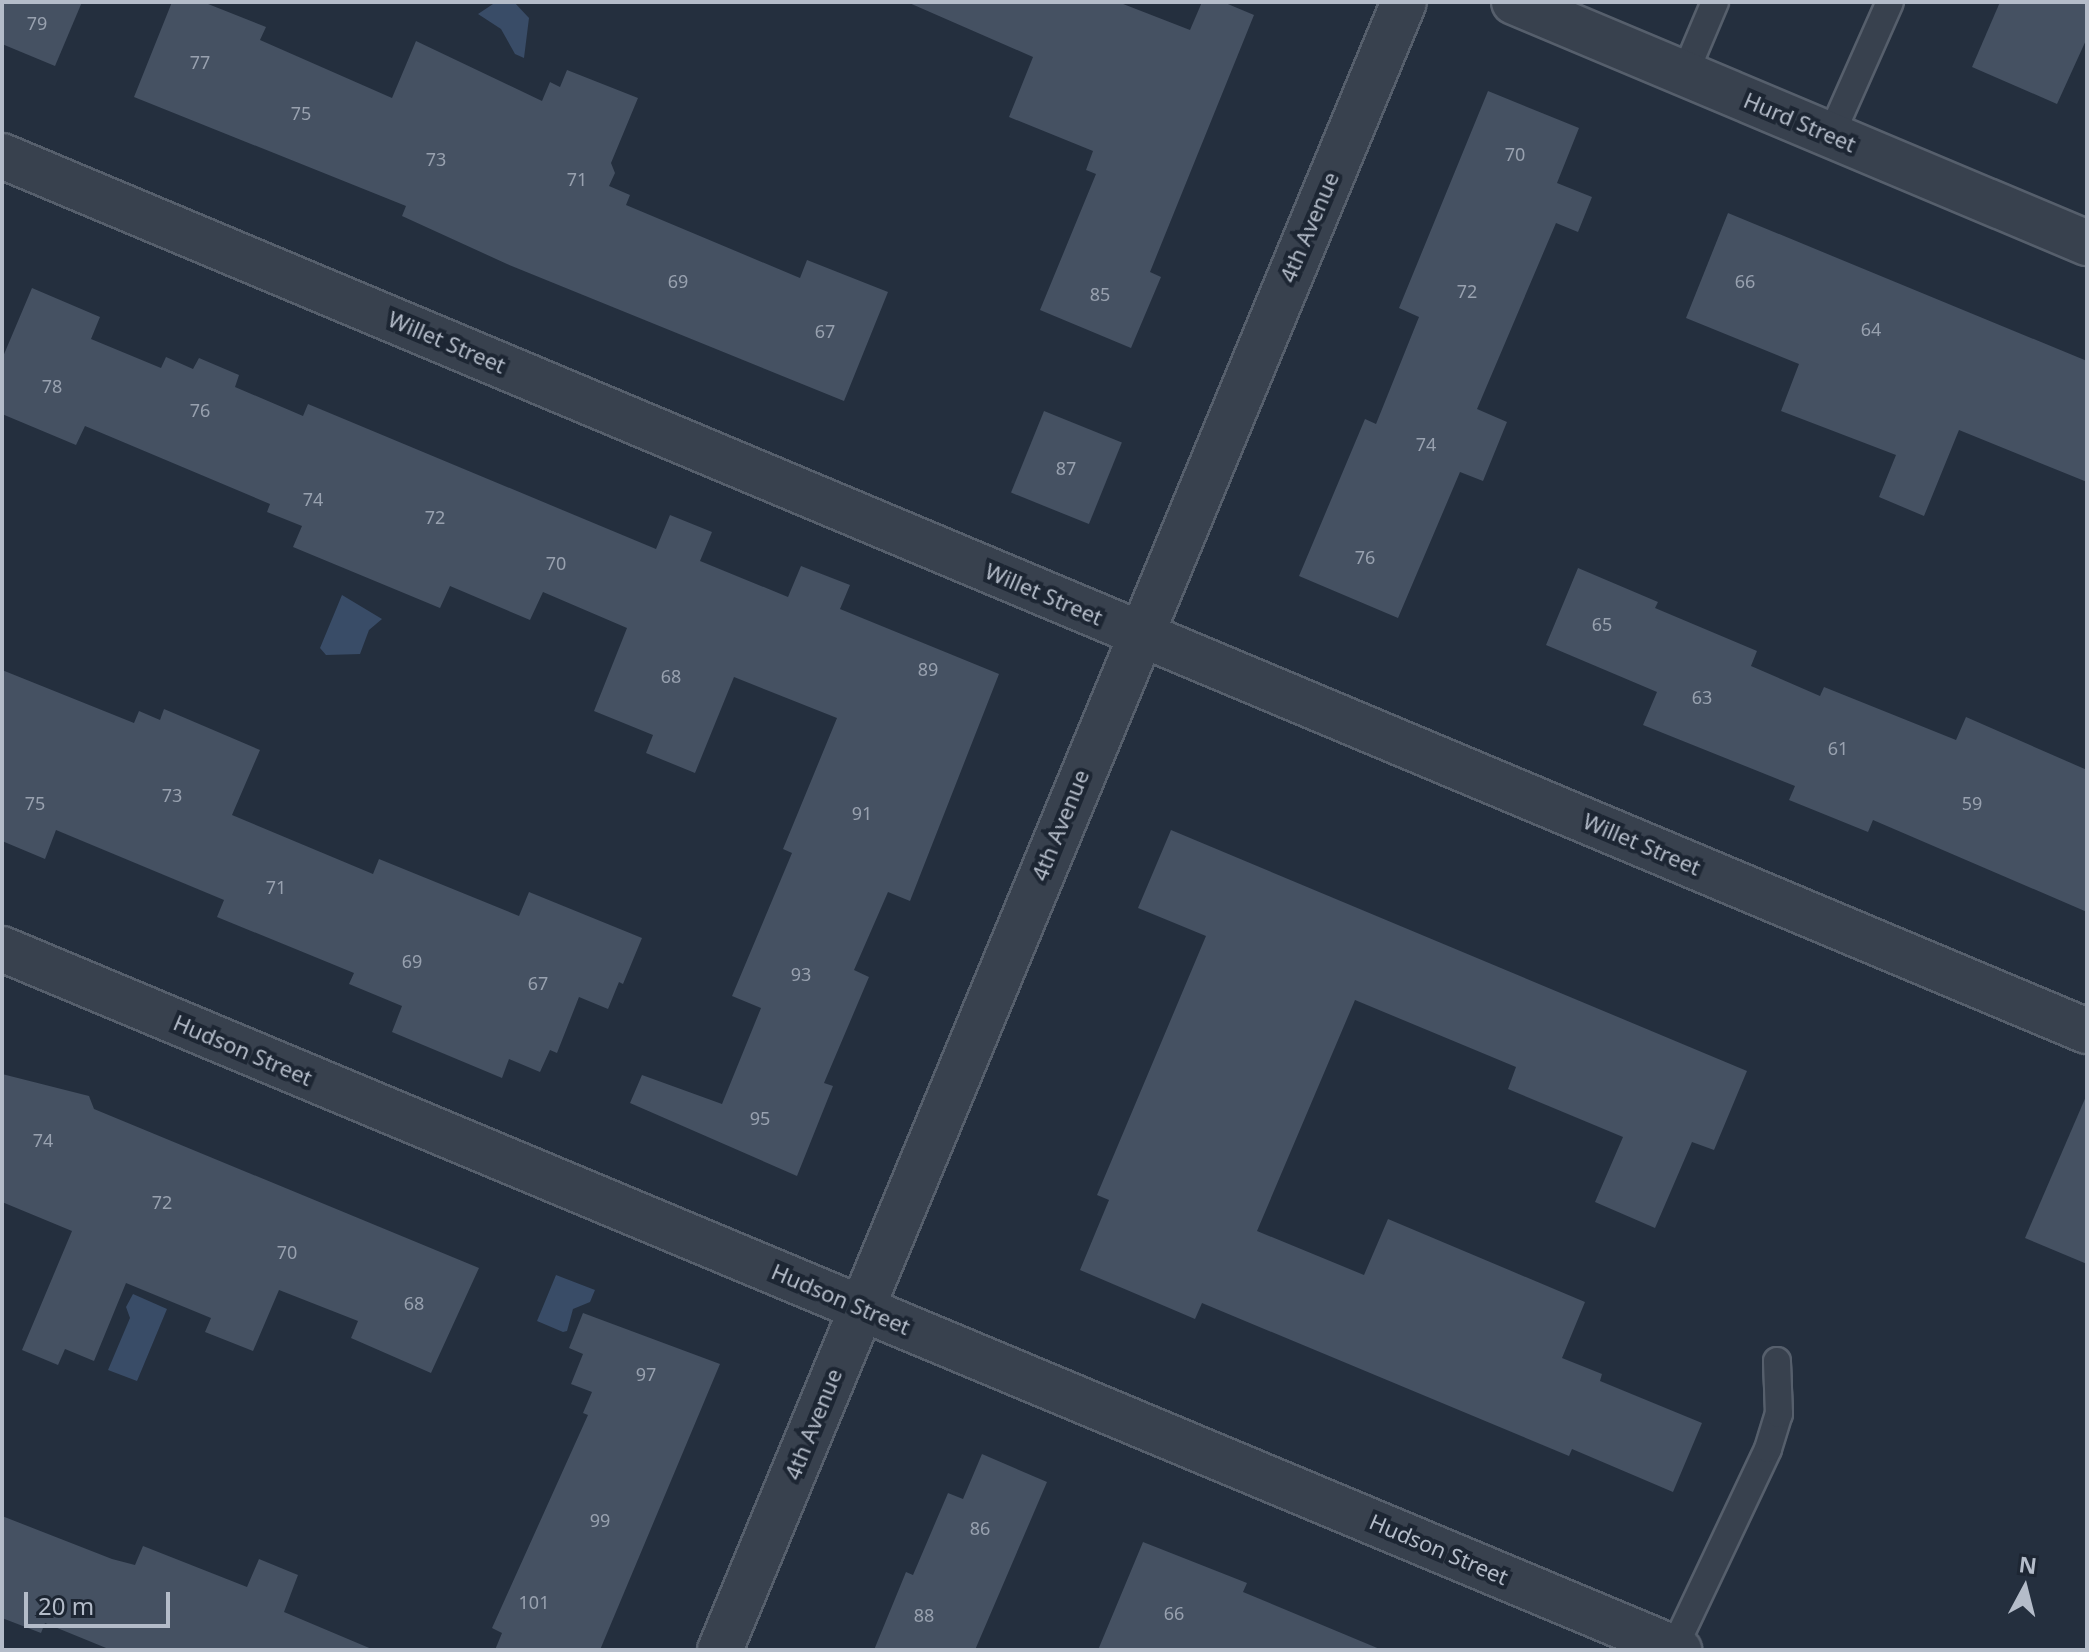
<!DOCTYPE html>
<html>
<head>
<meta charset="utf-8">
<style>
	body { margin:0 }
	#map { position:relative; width:2089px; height:1652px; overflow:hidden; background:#242f3e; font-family:"Noto Sans",sans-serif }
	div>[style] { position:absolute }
	.water>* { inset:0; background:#394c67 }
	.building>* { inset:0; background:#455162; transform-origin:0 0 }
	.roads { filter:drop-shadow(2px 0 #565f6c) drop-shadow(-2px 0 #565f6c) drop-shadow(0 2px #565f6c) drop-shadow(0 -2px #565f6c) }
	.lane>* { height:26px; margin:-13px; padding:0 13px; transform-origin:13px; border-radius:13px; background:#38414e }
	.street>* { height:44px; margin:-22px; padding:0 22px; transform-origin:22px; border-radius:22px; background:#38414e }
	span { translate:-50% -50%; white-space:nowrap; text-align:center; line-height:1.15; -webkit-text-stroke:8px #1d2633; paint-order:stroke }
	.number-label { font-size:18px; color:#98a1af }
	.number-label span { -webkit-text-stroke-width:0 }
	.street-label { font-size:22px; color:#b4bcc9 }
	.frame { position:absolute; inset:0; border:4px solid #b4bcc9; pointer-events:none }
	.north { position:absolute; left:1985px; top:1548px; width:80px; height:80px; -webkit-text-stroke:6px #1d2633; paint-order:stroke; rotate:7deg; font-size:22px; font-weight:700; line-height:32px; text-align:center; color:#b4bcc9 }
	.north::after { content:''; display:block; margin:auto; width:28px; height:36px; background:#b4bcc9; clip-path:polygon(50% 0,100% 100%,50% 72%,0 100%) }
	.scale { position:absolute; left:24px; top:1592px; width:146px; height:36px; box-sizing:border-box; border:4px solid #b4bcc9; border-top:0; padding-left:10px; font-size:24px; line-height:28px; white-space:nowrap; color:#b4bcc9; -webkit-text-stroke:6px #1d2633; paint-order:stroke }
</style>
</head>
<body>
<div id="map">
	<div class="water">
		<div style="clip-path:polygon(496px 2px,514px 2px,529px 18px,524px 58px,515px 54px,501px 29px,478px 14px)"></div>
		<div style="clip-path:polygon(342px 595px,382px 619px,369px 630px,360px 654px,326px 655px,320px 648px)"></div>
		<div style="clip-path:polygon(556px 1275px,595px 1290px,590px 1302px,573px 1309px,567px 1331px,563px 1332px,537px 1321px)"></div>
		<div style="clip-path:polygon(133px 1294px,167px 1309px,137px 1381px,108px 1370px,130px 1318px,126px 1307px)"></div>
	</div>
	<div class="building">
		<div style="clip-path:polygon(2px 2px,82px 2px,55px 66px,2px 44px)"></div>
		<div style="clip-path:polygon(172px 2px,203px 2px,266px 27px,260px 40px,392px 98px,416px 41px,542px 101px,550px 82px,560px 87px,567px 70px,638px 98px,611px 163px,615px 173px,609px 186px,630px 195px,626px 205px,800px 278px,807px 260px,888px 292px,844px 401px,507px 264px,402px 216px,406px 206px,134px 97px)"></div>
		<div style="clip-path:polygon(907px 2px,1118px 2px,1190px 30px,1202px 2px,1223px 2px,1254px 15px,1150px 272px,1161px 277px,1131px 348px,1040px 310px,1096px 174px,1086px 170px,1093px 151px,1009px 117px,1033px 57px)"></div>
		<div style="clip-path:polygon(2000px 2px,2087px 2px,2087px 38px,2057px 104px,1972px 67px)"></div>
		<div style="clip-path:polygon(1488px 91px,1579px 128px,1557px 183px,1592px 197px,1578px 232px,1556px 223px,1477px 409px,1507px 422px,1483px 481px,1460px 472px,1398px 618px,1299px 576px,1365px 419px,1376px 424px,1419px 317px,1399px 308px)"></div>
		<div style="clip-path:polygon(1728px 213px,2087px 361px,2087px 482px,1959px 430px,1924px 516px,1879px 497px,1896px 455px,1781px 411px,1799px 364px,1686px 318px)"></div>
		<div style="clip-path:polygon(32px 288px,100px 317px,91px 339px,161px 368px,166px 357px,193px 369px,199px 358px,239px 375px,235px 387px,303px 416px,308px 404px,656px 549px,670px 515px,712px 532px,700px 561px,788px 597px,801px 566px,850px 585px,840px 609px,999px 674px,910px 901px,888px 892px,854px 970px,869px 977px,824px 1083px,833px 1086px,797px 1176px,630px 1103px,642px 1075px,722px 1104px,761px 1008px,732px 996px,792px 853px,783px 849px,837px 718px,734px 677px,695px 773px,646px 753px,653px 735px,594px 711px,627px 628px,543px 592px,530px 620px,450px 586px,440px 608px,293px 547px,302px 526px,267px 512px,270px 504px,85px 426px,76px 445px,2px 414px,2px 359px)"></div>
		<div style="left:1044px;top:411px;width:84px;height:88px;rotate:22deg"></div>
		<div style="clip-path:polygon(1578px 568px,1658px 602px,1655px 608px,1757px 651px,1751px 666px,1820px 696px,1824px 687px,1956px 740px,1966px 717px,2087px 770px,2087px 912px,1873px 820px,1868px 832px,1789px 800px,1795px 786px,1643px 725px,1657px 692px,1546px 645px)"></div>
		<div style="clip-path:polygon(2px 670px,134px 723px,139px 711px,160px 720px,164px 709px,260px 750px,232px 815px,373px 874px,379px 859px,519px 916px,529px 892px,642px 938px,623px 984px,619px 982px,608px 1009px,579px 997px,557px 1053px,550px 1050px,540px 1072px,509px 1059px,502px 1078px,392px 1032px,402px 1006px,349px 984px,354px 973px,217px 917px,224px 900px,56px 830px,45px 859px,2px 841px)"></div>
		<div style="clip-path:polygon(1171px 830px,1747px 1071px,1714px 1150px,1692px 1142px,1655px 1228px,1595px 1202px,1623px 1137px,1508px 1089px,1516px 1067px,1355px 1000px,1257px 1231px,1364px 1275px,1388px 1219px,1585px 1302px,1562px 1358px,1602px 1374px,1600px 1381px,1702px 1423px,1673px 1492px,1572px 1449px,1569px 1456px,1202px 1303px,1195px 1319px,1080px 1270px,1109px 1200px,1097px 1195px,1206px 936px,1138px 908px)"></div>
		<div style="clip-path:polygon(2px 1074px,89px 1096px,94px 1109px,479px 1268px,431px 1373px,351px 1338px,358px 1321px,279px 1290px,253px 1351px,205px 1332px,211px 1318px,126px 1283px,94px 1361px,65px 1349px,58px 1365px,22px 1350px,72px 1231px,2px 1202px)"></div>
		<div style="clip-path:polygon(2087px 1094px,2087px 1264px,2025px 1238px)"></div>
		<div style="clip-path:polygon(583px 1313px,720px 1364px,600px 1650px,495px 1650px,502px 1633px,492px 1628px,588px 1415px,583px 1413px,592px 1392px,571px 1384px,583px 1354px,569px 1348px)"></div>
		<div style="clip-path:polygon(982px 1454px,1047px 1482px,975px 1650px,874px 1650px,906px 1572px,913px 1575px,948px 1493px,963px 1499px)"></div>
		<div style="clip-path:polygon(2px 1516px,112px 1559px,135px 1565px,143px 1546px,247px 1587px,259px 1559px,298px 1575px,284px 1612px,374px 1650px,111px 1650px,45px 1623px,41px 1633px,2px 1618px)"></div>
		<div style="clip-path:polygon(1143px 1542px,1247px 1583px,1243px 1592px,1382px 1650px,1098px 1650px)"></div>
	</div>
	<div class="roads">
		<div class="lane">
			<div style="left:1685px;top:73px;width:77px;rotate:-67.1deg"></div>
			<div style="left:1831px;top:135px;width:145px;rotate:-66.1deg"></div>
			<div style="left:1674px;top:1648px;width:220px;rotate:-64.7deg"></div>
			<div style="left:1768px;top:1449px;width:37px;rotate:-73deg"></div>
			<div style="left:1779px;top:1414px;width:53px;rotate:-92.2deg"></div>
		</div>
		<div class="street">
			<div style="left:1514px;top:2px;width:622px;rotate:22.81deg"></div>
			<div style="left:2px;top:156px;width:2261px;rotate:22.77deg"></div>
			<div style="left:2px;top:949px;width:1818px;rotate:22.69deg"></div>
			<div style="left:720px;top:1650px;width:1784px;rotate:-67.46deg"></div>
		</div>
	</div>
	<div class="number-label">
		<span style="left:37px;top:23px">79</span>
		<span style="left:200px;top:62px">77</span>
		<span style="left:301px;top:113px">75</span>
		<span style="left:1515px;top:154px">70</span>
		<span style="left:436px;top:159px">73</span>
		<span style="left:577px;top:179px">71</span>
		<span style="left:678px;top:281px">69</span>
		<span style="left:1745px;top:281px">66</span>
		<span style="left:1467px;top:291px">72</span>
		<span style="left:1100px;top:294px">85</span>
		<span style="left:1871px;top:329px">64</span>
		<span style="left:825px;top:331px">67</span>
		<span style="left:52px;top:386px">78</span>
		<span style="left:200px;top:410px">76</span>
		<span style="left:1426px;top:444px">74</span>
		<span style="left:1066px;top:468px">87</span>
		<span style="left:313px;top:499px">74</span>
		<span style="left:435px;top:517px">72</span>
		<span style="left:1365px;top:557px">76</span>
		<span style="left:556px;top:563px">70</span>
		<span style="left:1602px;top:624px">65</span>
		<span style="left:928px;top:669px">89</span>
		<span style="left:671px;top:676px">68</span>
		<span style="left:1702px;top:697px">63</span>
		<span style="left:1838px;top:748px">61</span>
		<span style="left:172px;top:795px">73</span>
		<span style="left:35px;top:803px">75</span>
		<span style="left:1972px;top:803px">59</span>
		<span style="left:862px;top:813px">91</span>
		<span style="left:276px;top:887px">71</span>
		<span style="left:412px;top:961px">69</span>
		<span style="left:801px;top:974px">93</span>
		<span style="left:538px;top:983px">67</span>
		<span style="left:760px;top:1118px">95</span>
		<span style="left:43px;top:1140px">74</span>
		<span style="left:162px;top:1202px">72</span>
		<span style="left:287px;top:1252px">70</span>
		<span style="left:414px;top:1303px">68</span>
		<span style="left:646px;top:1374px">97</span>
		<span style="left:600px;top:1520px">99</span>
		<span style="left:980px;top:1528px">86</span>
		<span style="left:534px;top:1602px">101</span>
		<span style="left:1174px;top:1613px">66</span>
		<span style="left:924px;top:1615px">88</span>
	</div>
	<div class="street-label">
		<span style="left:1800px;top:122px;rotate:23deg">Hurd Street</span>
		<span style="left:1309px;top:227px;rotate:-67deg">4th Avenue</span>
		<span style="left:447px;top:342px;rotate:23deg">Willet Street</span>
		<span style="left:1044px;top:594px;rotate:23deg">Willet Street</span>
		<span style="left:1060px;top:825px;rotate:-68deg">4th Avenue</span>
		<span style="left:1642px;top:844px;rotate:23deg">Willet Street</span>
		<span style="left:243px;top:1050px;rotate:23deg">Hudson Street</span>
		<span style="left:841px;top:1299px;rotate:23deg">Hudson Street</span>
		<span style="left:813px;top:1424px;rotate:-68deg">4th Avenue</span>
		<span style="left:1439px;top:1549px;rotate:23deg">Hudson Street</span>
	</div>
	<div class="frame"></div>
	<div class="north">N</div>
	<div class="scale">20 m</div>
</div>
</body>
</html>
